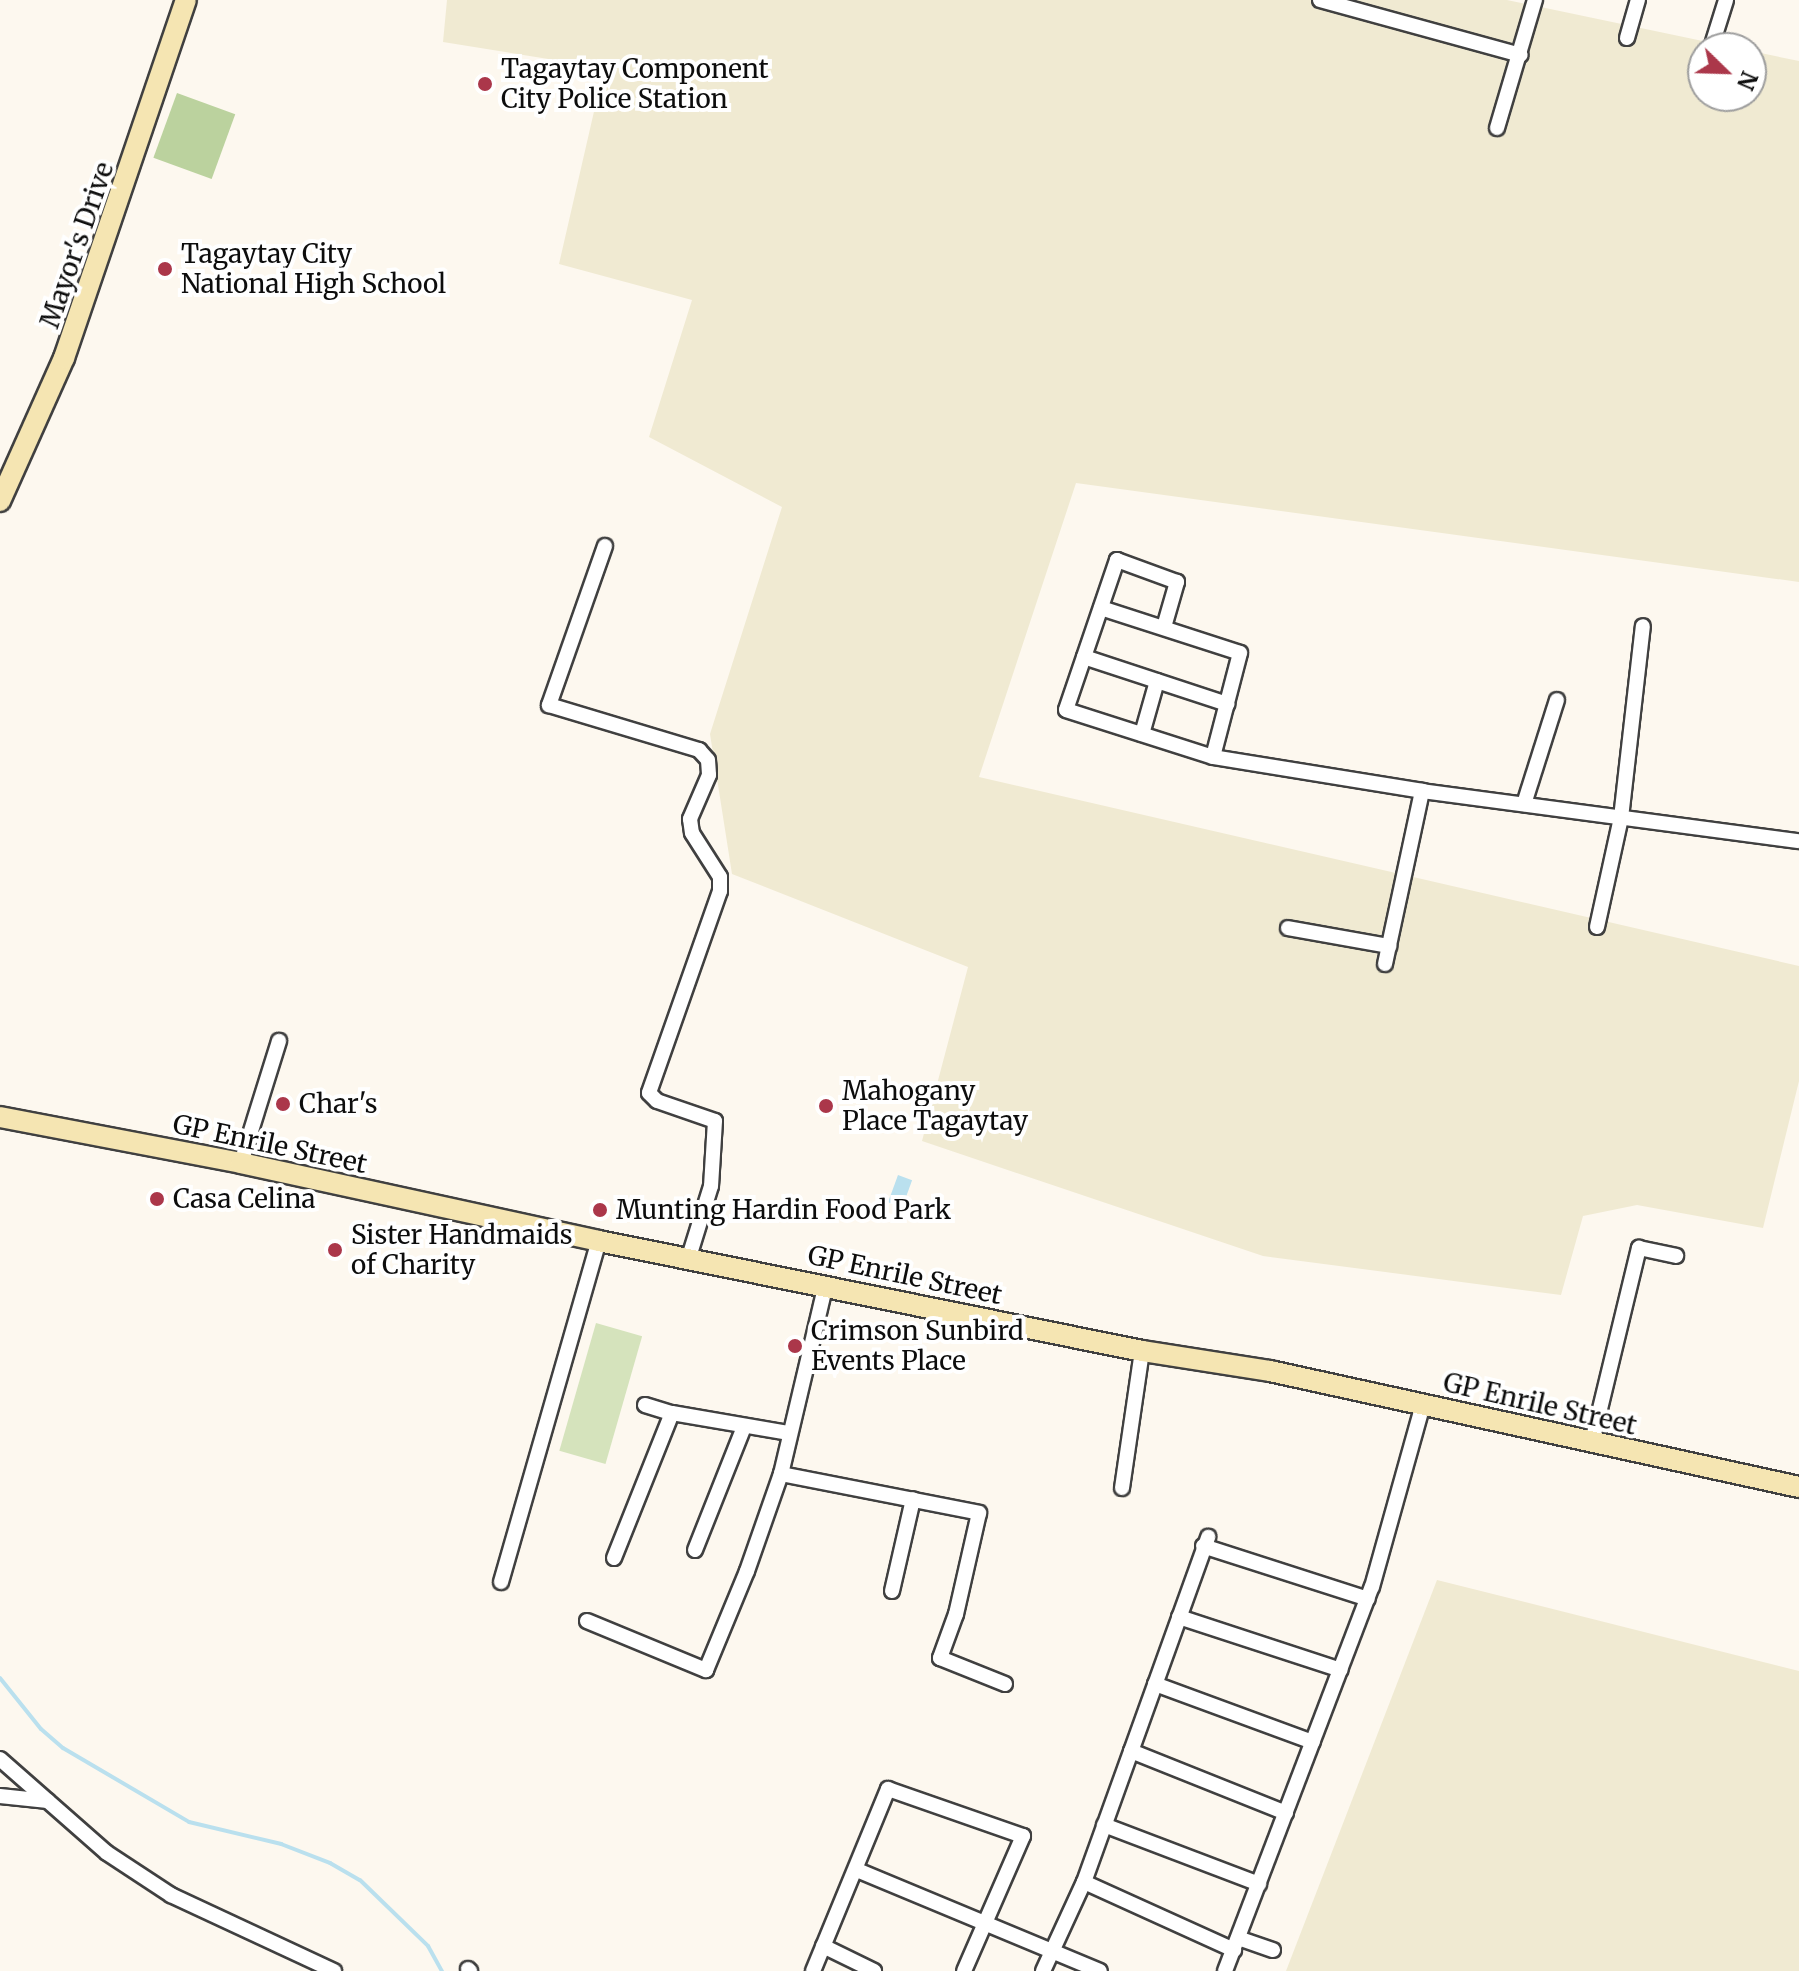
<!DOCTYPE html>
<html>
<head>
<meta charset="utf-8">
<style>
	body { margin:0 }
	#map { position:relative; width:1799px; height:1971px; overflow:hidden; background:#fdf8ef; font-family:Merriweather,serif }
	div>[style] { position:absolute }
	.farmland>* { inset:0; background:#f0ead2 }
	.green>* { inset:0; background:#d5e3bc; transform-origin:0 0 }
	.forest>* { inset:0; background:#bbd29e; transform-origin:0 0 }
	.water>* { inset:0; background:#bae0ee; transform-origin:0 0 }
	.stream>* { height:4px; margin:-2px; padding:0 2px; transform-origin:2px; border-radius:2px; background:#bae0ee }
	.roads { filter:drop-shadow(2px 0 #404040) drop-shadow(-2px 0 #404040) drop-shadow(0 2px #404040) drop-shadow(0 -2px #404040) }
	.street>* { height:14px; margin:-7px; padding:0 7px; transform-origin:7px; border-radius:7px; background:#fff }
	.secondary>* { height:20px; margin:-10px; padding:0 10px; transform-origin:10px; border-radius:10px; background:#f5e5b2 }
	.dots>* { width:22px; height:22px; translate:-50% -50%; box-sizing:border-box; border:4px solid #fff; border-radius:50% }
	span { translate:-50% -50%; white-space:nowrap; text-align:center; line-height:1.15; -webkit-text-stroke:8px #fff; paint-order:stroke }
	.poi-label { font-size:26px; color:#0d0d0d }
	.left { translate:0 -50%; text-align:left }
	.street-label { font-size:26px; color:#0d0d0d }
	.north { position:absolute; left:1687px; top:32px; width:80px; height:80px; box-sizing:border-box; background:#fff; border:2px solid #9e9e9e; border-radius:50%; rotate:113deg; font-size:22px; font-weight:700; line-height:32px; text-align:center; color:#0d0d0d }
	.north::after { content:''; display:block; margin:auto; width:28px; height:36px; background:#ab374a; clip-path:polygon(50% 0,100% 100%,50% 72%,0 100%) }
</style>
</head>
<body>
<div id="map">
	<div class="farmland">
		<div style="clip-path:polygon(447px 0,1507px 0,1736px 48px,1703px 48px,1703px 96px,1751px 96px,1751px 51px,1799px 61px,1799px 582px,1076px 483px,979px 777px,1799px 966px,1799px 1081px,1763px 1228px,1637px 1205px,1583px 1216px,1561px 1295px,1263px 1256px,922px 1141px,968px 967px,732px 874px,710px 734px,782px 507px,649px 437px,692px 300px,559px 264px,604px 68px,443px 42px)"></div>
		<div style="clip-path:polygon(1437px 1580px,1799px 1671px,1799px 1971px,1286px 1971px)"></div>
	</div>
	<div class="green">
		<div style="left:596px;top:1323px;width:48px;height:133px;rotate:16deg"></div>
	</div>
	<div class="forest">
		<div style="left:177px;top:93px;width:62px;height:69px;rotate:20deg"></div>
	</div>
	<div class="water">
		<div style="left:898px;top:1175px;width:15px;height:29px;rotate:20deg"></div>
	</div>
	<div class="stream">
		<div style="left:0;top:1678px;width:65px;rotate:51.2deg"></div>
		<div style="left:41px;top:1729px;width:29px;rotate:41deg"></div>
		<div style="left:63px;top:1748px;width:146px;rotate:30.4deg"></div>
		<div style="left:189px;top:1822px;width:95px;rotate:13.4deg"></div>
		<div style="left:281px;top:1844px;width:53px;rotate:21.2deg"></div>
		<div style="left:330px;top:1863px;width:34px;rotate:30deg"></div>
		<div style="left:360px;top:1880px;width:95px;rotate:44.1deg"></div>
		<div style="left:428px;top:1946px;width:29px;rotate:61deg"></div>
	</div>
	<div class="roads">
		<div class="street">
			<div style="left:1320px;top:0;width:208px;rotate:15.3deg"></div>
			<div style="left:1627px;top:38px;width:40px;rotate:-74deg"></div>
			<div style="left:1711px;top:48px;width:50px;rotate:-72.6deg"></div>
			<div style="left:1497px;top:128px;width:134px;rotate:-73.5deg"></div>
			<div style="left:605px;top:546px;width:169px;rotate:109.4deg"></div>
			<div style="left:549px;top:705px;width:157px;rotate:16.7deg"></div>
			<div style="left:699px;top:750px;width:13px;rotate:48deg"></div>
			<div style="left:708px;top:760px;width:15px;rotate:86deg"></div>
			<div style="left:709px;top:775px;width:48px;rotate:113.4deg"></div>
			<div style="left:690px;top:819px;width:14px;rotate:82deg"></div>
			<div style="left:692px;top:833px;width:52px;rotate:57.5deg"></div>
			<div style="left:720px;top:877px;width:14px;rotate:90deg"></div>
			<div style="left:720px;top:891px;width:214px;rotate:109.4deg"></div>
			<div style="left:649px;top:1093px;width:11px;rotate:45deg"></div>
			<div style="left:657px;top:1101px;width:61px;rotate:19deg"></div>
			<div style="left:715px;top:1121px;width:65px;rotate:93.5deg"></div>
			<div style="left:711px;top:1186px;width:74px;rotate:107.2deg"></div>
			<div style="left:1101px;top:608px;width:146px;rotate:17.9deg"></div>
			<div style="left:1240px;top:653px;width:107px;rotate:104.6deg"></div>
			<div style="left:1213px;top:757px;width:212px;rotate:9.2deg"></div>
			<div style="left:1422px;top:791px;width:380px;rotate:7.6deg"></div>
			<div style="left:1164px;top:627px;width:47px;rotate:-73.9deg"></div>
			<div style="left:1177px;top:582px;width:64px;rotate:-159.9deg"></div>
			<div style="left:1117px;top:560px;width:158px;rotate:108.8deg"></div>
			<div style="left:1066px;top:710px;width:154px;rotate:17.7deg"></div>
			<div style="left:1084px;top:657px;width:151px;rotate:18.2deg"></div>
			<div style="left:1142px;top:734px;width:55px;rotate:-74.2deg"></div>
			<div style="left:1524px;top:804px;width:109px;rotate:-72.4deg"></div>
			<div style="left:1597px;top:927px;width:112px;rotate:-77.6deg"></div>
			<div style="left:1621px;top:818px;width:193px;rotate:-83.5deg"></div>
			<div style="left:1288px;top:928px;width:103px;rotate:10.1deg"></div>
			<div style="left:1385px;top:964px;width:177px;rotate:-77.9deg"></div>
			<div style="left:241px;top:1163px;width:128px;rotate:-72.7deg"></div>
			<div style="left:645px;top:1405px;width:28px;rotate:17deg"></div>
			<div style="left:672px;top:1413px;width:119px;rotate:9.7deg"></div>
			<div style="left:1592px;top:1442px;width:200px;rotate:-76.4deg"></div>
			<div style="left:1639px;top:1248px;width:38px;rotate:12deg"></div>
			<div style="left:781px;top:1474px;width:202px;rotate:11.1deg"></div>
			<div style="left:979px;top:1513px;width:104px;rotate:102.8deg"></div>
			<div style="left:956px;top:1614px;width:47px;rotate:110deg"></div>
			<div style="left:940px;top:1658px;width:70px;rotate:21.8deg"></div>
			<div style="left:1122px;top:1488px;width:138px;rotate:-81.7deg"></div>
			<div style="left:1203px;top:1546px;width:173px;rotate:17.8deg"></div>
			<div style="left:695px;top:1550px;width:132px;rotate:-68.3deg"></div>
			<div style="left:614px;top:1558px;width:156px;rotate:-68.2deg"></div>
			<div style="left:501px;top:1582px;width:355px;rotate:-74deg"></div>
			<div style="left:892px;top:1591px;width:94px;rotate:-77.1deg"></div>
			<div style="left:1179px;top:1617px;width:170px;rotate:18.1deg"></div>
			<div style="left:587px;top:1621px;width:129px;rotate:22.4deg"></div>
			<div style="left:706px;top:1670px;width:107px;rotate:-67.5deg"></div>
			<div style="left:747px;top:1571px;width:103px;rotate:-70.7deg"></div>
			<div style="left:781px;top:1474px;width:195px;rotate:-76.7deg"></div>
			<div style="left:1155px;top:1684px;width:168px;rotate:20.2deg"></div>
			<div style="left:1131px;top:1751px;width:167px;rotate:21.8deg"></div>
			<div style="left:0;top:1759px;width:142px;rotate:41.3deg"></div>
			<div style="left:107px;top:1853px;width:77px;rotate:33.3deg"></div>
			<div style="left:171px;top:1895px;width:180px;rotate:25deg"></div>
			<div style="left:0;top:1796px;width:48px;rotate:5.9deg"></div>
			<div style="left:1104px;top:1825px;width:166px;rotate:20.8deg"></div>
			<div style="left:857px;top:1870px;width:263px;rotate:22.6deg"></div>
			<div style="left:1084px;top:1882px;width:165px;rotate:24.4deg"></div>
			<div style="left:1238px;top:1938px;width:37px;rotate:19deg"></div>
			<div style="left:823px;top:1946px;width:57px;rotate:26.1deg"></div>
			<div style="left:468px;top:1969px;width:3px;rotate:45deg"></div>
			<div style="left:813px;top:1971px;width:197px;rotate:-67.6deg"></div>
			<div style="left:888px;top:1789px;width:143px;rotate:19.2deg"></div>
			<div style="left:1023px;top:1836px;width:147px;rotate:113.6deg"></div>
			<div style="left:1043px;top:1971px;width:98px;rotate:-65.3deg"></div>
			<div style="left:1084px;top:1882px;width:367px;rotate:-70.2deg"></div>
			<div style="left:1225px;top:1971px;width:411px;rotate:-69.1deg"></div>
			<div style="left:1372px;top:1587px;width:190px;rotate:-74.4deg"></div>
		</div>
		<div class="secondary">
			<div style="left:0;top:501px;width:157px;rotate:-65.9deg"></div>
			<div style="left:64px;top:358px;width:378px;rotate:-71.2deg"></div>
			<div style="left:0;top:1117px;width:245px;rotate:10.8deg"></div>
			<div style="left:241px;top:1163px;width:366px;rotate:12.3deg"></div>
			<div style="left:599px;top:1241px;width:554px;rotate:11.45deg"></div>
			<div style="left:1142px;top:1351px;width:130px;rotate:8.9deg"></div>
			<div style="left:1270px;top:1371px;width:542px;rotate:12.37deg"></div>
		</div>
	</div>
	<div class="dots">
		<div style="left:485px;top:84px;background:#ab374a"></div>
		<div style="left:165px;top:269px;background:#ab374a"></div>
		<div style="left:283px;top:1104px;background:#ab374a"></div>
		<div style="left:826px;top:1106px;background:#ab374a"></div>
		<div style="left:157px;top:1199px;background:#ab374a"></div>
		<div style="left:600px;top:1210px;background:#ab374a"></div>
		<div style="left:335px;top:1250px;background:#ab374a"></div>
		<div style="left:795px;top:1346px;background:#ab374a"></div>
	</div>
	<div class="poi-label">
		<span class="left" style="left:501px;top:84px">Tagaytay Component<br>City Police Station</span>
		<span class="left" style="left:181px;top:269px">Tagaytay City<br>National High School</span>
		<span class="left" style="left:842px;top:1106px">Mahogany<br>Place Tagaytay</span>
		<span class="left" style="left:299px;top:1104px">Char's</span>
		<span class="left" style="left:173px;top:1199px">Casa Celina</span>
		<span class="left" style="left:616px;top:1210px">Munting Hardin Food Park</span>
		<span class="left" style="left:351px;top:1250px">Sister Handmaids<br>of Charity</span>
		<span class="left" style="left:811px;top:1346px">Crimson Sunbird<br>Events Place</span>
	</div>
	<div class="street-label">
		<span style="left:77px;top:245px;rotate:-71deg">Mayor's Drive</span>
		<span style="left:270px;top:1144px;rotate:12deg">GP Enrile Street</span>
		<span style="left:905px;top:1275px;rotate:12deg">GP Enrile Street</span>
		<span style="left:1540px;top:1404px;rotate:13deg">GP Enrile Street</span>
	</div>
	<div class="north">N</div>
</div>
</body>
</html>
